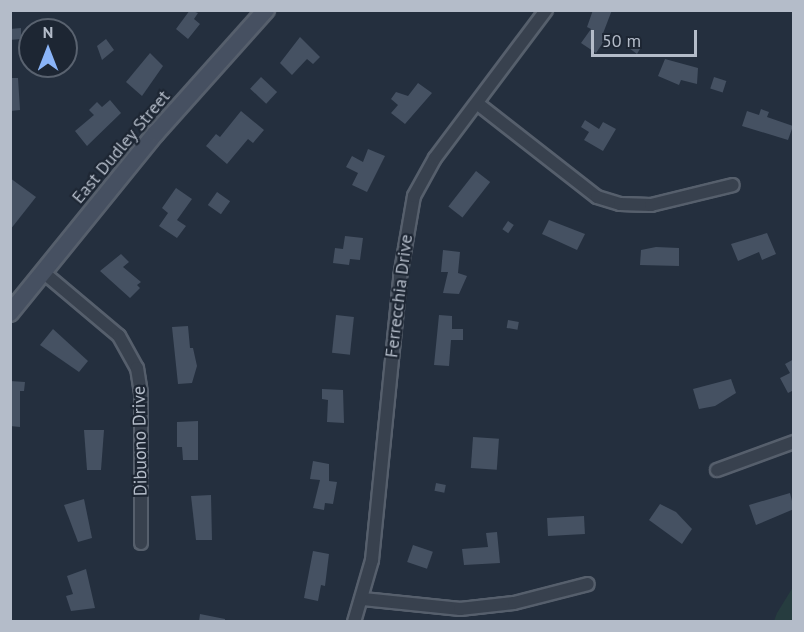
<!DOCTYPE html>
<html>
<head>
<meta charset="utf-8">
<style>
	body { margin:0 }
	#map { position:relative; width:804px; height:632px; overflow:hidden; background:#242f3e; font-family:"PT Sans",sans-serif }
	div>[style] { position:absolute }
	.green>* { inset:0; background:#263c3f }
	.building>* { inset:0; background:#455162; transform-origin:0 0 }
	.roads { filter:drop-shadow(2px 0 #565f6c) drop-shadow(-2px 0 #565f6c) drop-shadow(0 2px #565f6c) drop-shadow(0 -2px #565f6c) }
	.street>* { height:12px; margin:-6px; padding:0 6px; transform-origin:6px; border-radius:6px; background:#38414e }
	.secondary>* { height:16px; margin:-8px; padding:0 8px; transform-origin:8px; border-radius:8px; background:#465061 }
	span { translate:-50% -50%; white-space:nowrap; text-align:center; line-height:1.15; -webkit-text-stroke:4.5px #1d2633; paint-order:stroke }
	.street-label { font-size:18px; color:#b4bcc9 }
	.frame { position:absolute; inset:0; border:12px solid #b4bcc9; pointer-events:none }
	.north { position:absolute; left:18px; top:18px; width:60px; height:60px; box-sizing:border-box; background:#1d2633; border:2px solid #59626f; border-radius:50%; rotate:0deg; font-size:16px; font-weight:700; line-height:24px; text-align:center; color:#b4bcc9 }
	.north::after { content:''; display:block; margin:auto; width:21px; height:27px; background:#8ab4f8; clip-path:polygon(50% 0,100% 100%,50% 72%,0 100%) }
	.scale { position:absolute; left:591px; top:30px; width:106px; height:27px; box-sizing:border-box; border:3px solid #b4bcc9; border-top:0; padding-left:8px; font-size:18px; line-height:21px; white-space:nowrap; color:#b4bcc9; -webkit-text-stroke:4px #1d2633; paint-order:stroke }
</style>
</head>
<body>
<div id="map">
	<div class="green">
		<div style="clip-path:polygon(793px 587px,793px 621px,774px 621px,777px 613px)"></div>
	</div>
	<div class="building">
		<div style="clip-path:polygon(190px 10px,198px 13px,194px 19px,200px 24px,188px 39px,176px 29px)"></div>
		<div style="clip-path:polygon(593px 10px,612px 10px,602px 36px,606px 38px,596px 53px,581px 43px,591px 29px,587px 27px)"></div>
		<div style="clip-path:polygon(21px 28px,21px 39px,10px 40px,10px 29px)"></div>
		<div style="clip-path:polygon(300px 37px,320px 57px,313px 64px,307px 59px,292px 75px,280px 63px)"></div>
		<div style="clip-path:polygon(106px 39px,114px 50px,102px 60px,97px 46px)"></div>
		<div style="clip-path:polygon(634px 42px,641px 47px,637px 54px,629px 48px)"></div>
		<div style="clip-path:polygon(150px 53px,163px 66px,142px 96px,126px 82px)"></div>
		<div style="clip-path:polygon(665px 59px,698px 68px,697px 84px,681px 80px,679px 85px,658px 76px)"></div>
		<div style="left:261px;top:77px;width:22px;height:16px;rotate:43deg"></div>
		<div style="left:714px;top:77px;width:13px;height:12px;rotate:18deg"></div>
		<div style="clip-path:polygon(10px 78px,18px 78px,20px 110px,10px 111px)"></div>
		<div style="clip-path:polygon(418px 83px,432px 93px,405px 124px,391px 113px,398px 105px,391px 99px,396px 92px,408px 96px)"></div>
		<div style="clip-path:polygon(110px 100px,121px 113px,87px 146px,75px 131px,94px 115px,89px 110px,97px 102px,102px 107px)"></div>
		<div style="clip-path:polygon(761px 109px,769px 112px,767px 117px,793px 126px,788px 140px,742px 126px,747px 111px,759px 115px)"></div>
		<div style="clip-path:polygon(241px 111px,264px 130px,253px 143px,248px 139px,227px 164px,206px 146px,216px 134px,220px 137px)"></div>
		<div style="clip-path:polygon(585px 120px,599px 129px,603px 122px,616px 129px,603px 151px,584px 140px,589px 132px,581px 127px)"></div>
		<div style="clip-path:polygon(368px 149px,385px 156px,367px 192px,352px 185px,358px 173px,346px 167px,352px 156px,363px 162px)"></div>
		<div style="left:476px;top:171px;width:18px;height:45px;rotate:38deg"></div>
		<div style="clip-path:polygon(10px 178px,36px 197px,10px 230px)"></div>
		<div style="clip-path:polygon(176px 188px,192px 199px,177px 220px,186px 226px,177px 238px,159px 226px,168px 213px,162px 208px)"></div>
		<div style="left:217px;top:192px;width:16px;height:16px;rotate:35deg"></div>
		<div style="clip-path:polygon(549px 220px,585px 234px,577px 250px,542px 234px)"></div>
		<div style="left:508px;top:221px;width:7px;height:10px;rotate:34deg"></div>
		<div style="clip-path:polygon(767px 233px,776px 254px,762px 260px,759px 252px,738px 261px,731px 244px)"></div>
		<div style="clip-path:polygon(345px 236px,363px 238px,360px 260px,350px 259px,349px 265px,333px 263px,335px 248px,343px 249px)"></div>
		<div style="clip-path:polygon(656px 247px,679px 248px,679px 266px,640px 265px,641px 250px)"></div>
		<div style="clip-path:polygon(443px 250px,460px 252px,458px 273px,467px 276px,459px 294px,443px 293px,448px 272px,441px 272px)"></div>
		<div style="clip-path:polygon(121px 254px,129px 262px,123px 267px,141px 282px,137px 285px,140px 288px,130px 298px,100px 271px)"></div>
		<div style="left:336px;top:315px;width:18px;height:38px;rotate:6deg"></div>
		<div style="clip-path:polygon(439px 315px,452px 316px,452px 329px,463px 329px,463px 340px,451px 340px,449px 366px,434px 365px)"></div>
		<div style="left:508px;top:320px;width:11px;height:8px;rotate:10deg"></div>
		<div style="clip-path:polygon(188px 326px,190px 348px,193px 348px,197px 366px,192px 383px,178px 384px,172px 327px)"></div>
		<div style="clip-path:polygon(53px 329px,88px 361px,79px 372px,40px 345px)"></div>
		<div style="clip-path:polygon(794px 359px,794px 390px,788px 393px,780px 378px,790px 373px,785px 364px)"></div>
		<div style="clip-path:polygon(731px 379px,736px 393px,715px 406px,699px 409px,693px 389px)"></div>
		<div style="clip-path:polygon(10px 381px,25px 382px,24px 391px,20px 391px,20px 427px,10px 426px)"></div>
		<div style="clip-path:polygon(322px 389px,343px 390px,344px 423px,327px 422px,328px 400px,322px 399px)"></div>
		<div style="clip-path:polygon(198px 421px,198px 460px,183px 460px,182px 447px,177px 447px,177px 422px)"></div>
		<div style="clip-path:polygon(84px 430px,104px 430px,101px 470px,87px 470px)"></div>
		<div style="left:473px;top:437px;width:26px;height:31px;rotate:4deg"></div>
		<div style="clip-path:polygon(313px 461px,329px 464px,329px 481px,337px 482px,333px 504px,325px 503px,324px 510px,313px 508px,320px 480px,310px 479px)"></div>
		<div style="left:436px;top:483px;width:10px;height:8px;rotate:11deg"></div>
		<div style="clip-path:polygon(790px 493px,794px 509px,756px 525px,749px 505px)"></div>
		<div style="clip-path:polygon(211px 495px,212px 540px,196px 540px,191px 496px)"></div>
		<div style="clip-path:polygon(84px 499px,92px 538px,78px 542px,64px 505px)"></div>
		<div style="clip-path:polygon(660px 504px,676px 512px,692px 529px,682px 544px,649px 520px)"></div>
		<div style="left:584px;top:516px;width:18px;height:37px;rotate:87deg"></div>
		<div style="clip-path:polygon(497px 532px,500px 563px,464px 565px,462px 549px,488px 547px,486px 533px)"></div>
		<div style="left:413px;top:545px;width:21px;height:18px;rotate:19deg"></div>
		<div style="clip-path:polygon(313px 551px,329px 554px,325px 586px,321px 585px,318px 601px,304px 598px)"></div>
		<div style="clip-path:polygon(86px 569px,95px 608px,71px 611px,66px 596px,73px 594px,67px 576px)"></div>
		<div style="clip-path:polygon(200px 614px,225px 619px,225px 622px,199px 622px)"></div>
	</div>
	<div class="roads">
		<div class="street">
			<div style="left:478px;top:104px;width:151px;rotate:38deg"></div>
			<div style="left:597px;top:197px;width:24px;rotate:17deg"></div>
			<div style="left:620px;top:204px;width:31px;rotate:2deg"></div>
			<div style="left:651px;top:205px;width:84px;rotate:-13.7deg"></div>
			<div style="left:43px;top:272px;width:99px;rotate:40.1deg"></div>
			<div style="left:119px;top:336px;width:37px;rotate:61deg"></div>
			<div style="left:137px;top:368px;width:26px;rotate:81deg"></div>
			<div style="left:141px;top:394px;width:149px;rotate:90deg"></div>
			<div style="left:717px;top:470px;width:82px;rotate:-20deg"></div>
			<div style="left:363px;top:599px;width:98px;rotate:5.9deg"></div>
			<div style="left:460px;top:609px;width:54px;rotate:-6.3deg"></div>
			<div style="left:514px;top:603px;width:76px;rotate:-14.4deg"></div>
			<div style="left:354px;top:622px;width:65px;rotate:-73.8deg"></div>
			<div style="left:372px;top:560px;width:284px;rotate:-84.3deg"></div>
			<div style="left:400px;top:277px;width:82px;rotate:-80.2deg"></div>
			<div style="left:414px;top:196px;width:43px;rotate:-61.1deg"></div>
			<div style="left:435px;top:158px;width:185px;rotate:-53.1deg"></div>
		</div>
		<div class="secondary">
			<div style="left:10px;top:313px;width:232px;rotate:-51deg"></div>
			<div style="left:156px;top:133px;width:165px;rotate:-48.2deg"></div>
		</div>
	</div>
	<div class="street-label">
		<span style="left:121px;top:147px;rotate:-50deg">East Dudley Street</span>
		<span style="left:399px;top:296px;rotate:-83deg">Ferrecchia Drive</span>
		<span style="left:140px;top:441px;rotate:-91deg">Dibuono Drive</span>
	</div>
	<div class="frame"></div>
	<div class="north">N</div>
	<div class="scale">50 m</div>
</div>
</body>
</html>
